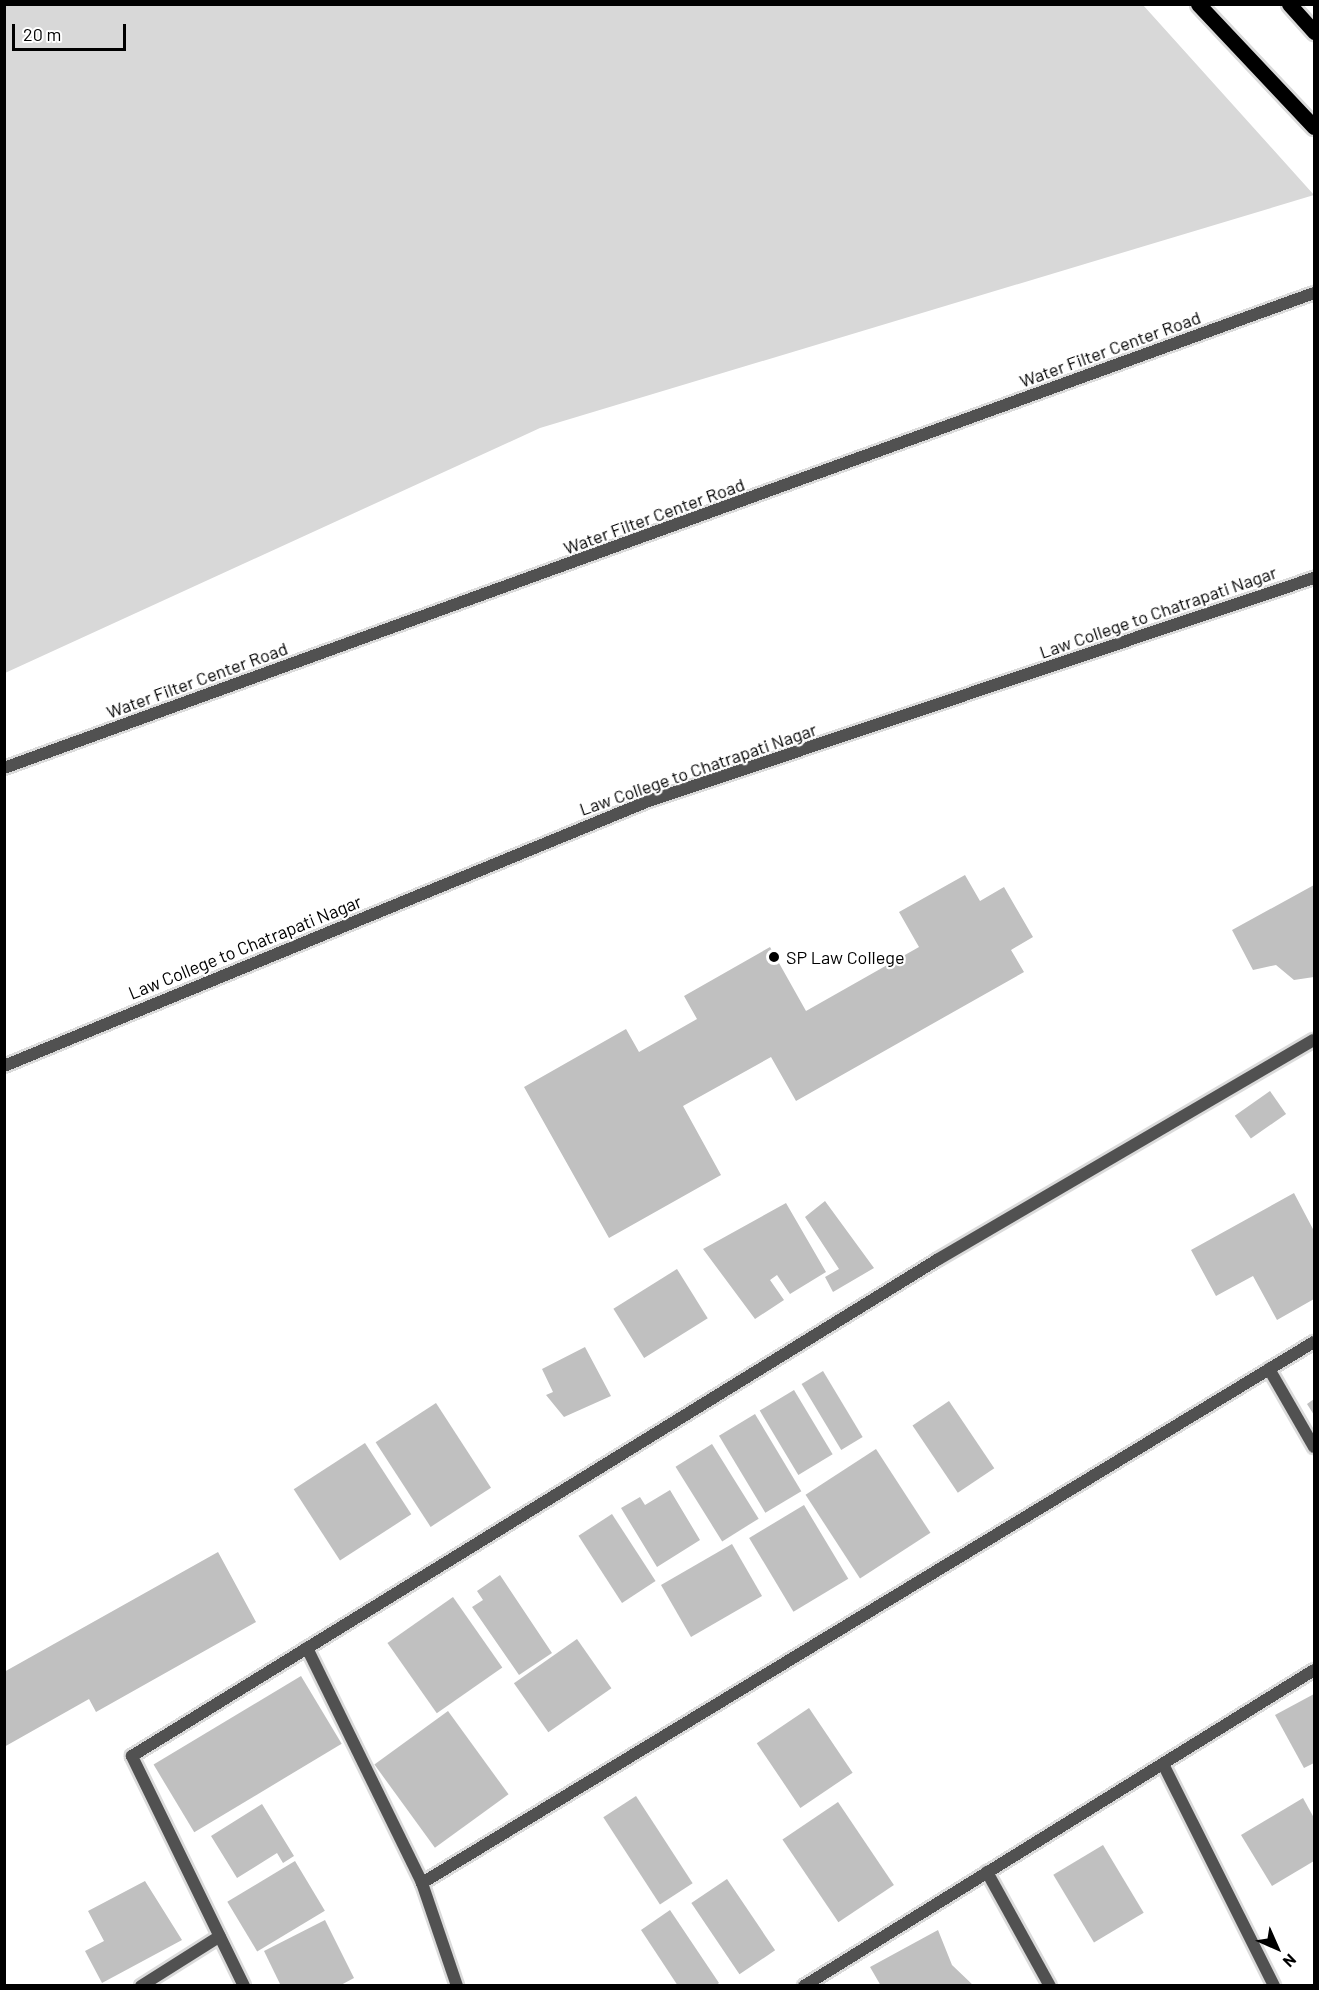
<!DOCTYPE html>
<html>
<head>
<meta charset="utf-8">
<style>
	body { margin:0 }
	#map { position:relative; width:1319px; height:1990px; overflow:hidden; background:#fff; font-family:Barlow,sans-serif }
	div>[style] { position:absolute }
	.green>* { inset:0; background:#d8d8d8 }
	.building>* { inset:0; background:#c0c0c0; transform-origin:0 0 }
	.roads { filter:drop-shadow(2px 0 #dbdbdb) drop-shadow(-2px 0 #dbdbdb) drop-shadow(0 2px #dbdbdb) drop-shadow(0 -2px #dbdbdb) }
	.minor>* { height:12px; margin:-6px; padding:0 6px; transform-origin:6px; border-radius:6px; background:#515151 }
	.tertiary>* { height:12px; margin:-6px; padding:0 6px; transform-origin:6px; border-radius:6px; background:#515151 }
	.primary>* { height:15px; margin:-7.5px; padding:0 7.5px; transform-origin:7.5px; border-radius:7.5px; background:#000 }
	.dots>* { width:16px; height:16px; translate:-50% -50%; box-sizing:border-box; border:3px solid #fff; border-radius:50% }
	span { translate:-50% -50%; white-space:nowrap; text-align:center; line-height:1.15; -webkit-text-stroke:4.5px #fff; paint-order:stroke }
	.street-label { font-size:18px; color:#000 }
	.poi-label { font-size:18px; color:#000 }
	.left { translate:0 -50%; text-align:left }
	.frame { position:absolute; inset:0; border:6px solid #000; pointer-events:none }
	.north { position:absolute; left:1247px; top:1918px; width:60px; height:60px; -webkit-text-stroke:4px #fff; paint-order:stroke; rotate:135deg; font-size:16px; font-weight:700; line-height:24px; text-align:center; color:#000 }
	.north::after { content:''; display:block; margin:auto; width:21px; height:27px; background:#000; clip-path:polygon(50% 0,100% 100%,50% 72%,0 100%) }
	.scale { position:absolute; left:12px; top:24px; width:114px; height:27px; box-sizing:border-box; border:3px solid #000; border-top:0; padding-left:8px; font-size:18px; line-height:21px; white-space:nowrap; color:#000; -webkit-text-stroke:4px #fff; paint-order:stroke }
</style>
</head>
<body>
<div id="map">
	<div class="green">
		<div style="clip-path:polygon(4px 5px,1143px 5px,1314px 195px,540px 428px,5px 673px)"></div>
	</div>
	<div class="building">
		<div style="clip-path:polygon(965px 875px,980px 901px,1004px 887px,1033px 937px,1011px 950px,1024px 972px,796px 1101px,771px 1057px,683px 1106px,721px 1175px,609px 1238px,524px 1087px,626px 1029px,639px 1052px,697px 1019px,684px 996px,770px 947px,806px 1011px,919px 947px,899px 912px)"></div>
		<div style="clip-path:polygon(1314px 885px,1314px 977px,1294px 980px,1276px 965px,1253px 970px,1232px 930px)"></div>
		<div style="left:1270px;top:1091px;width:28px;height:43px;rotate:55deg"></div>
		<div style="clip-path:polygon(1294px 1193px,1314px 1231px,1314px 1299px,1277px 1320px,1253px 1276px,1216px 1296px,1191px 1250px)"></div>
		<div style="clip-path:polygon(825px 1201px,874px 1268px,833px 1292px,825px 1277px,839px 1269px,805px 1217px)"></div>
		<div style="clip-path:polygon(786px 1203px,826px 1272px,790px 1294px,777px 1275px,770px 1280px,784px 1300px,755px 1319px,703px 1249px)"></div>
		<div style="left:677px;top:1269px;width:58px;height:75px;rotate:58deg"></div>
		<div style="clip-path:polygon(585px 1347px,611px 1396px,564px 1417px,546px 1395px,553px 1392px,542px 1369px)"></div>
		<div style="left:823px;top:1371px;width:77px;height:25px;rotate:59deg"></div>
		<div style="left:794px;top:1390px;width:75px;height:40px;rotate:59deg"></div>
		<div style="clip-path:polygon(1314px 1399px,1314px 1415px,1307px 1404px)"></div>
		<div style="left:949px;top:1401px;width:81px;height:44px;rotate:56deg"></div>
		<div style="left:436px;top:1403px;width:101px;height:72px;rotate:57deg"></div>
		<div style="left:755px;top:1414px;width:90px;height:42px;rotate:59deg"></div>
		<div style="left:365px;top:1443px;width:85px;height:85px;rotate:57deg"></div>
		<div style="left:712px;top:1444px;width:88px;height:43px;rotate:58deg"></div>
		<div style="left:876px;top:1449px;width:100px;height:84px;rotate:57deg"></div>
		<div style="clip-path:polygon(670px 1490px,700px 1540px,657px 1567px,621px 1508px,640px 1497px,645px 1505px)"></div>
		<div style="left:804px;top:1505px;width:86px;height:64px;rotate:59deg"></div>
		<div style="left:612px;top:1514px;width:80px;height:40px;rotate:57deg"></div>
		<div style="left:732px;top:1544px;width:60px;height:82px;rotate:60deg"></div>
		<div style="clip-path:polygon(218px 1552px,256px 1622px,96px 1712px,89px 1699px,4px 1747px,4px 1672px)"></div>
		<div style="clip-path:polygon(500px 1575px,552px 1653px,519px 1675px,472px 1607px,483px 1600px,477px 1591px)"></div>
		<div style="left:453px;top:1597px;width:86px;height:80px;rotate:55deg"></div>
		<div style="left:577px;top:1639px;width:60px;height:77px;rotate:55deg"></div>
		<div style="left:301px;top:1676px;width:79px;height:172px;rotate:59deg"></div>
		<div style="clip-path:polygon(1314px 1694px,1314px 1763px,1304px 1768px,1275px 1715px)"></div>
		<div style="left:809px;top:1708px;width:78px;height:63px;rotate:56deg"></div>
		<div style="left:448px;top:1711px;width:103px;height:91px;rotate:54deg"></div>
		<div style="left:636px;top:1796px;width:104px;height:39px;rotate:57deg"></div>
		<div style="clip-path:polygon(1303px 1798px,1314px 1818px,1314px 1861px,1272px 1886px,1241px 1835px)"></div>
		<div style="left:838px;top:1802px;width:100px;height:67px;rotate:56deg"></div>
		<div style="clip-path:polygon(262px 1804px,294px 1856px,283px 1863px,277px 1853px,237px 1878px,211px 1836px)"></div>
		<div style="left:1103px;top:1845px;width:79px;height:58px;rotate:59deg"></div>
		<div style="left:295px;top:1861px;width:58px;height:79px;rotate:59deg"></div>
		<div style="left:727px;top:1879px;width:86px;height:43px;rotate:56deg"></div>
		<div style="clip-path:polygon(145px 1881px,182px 1940px,102px 1983px,85px 1951px,104px 1941px,88px 1911px)"></div>
		<div style="clip-path:polygon(670px 1910px,719px 1983px,715px 1986px,678px 1986px,641px 1930px)"></div>
		<div style="clip-path:polygon(325px 1920px,354px 1978px,339px 1986px,281px 1986px,264px 1951px)"></div>
		<div style="clip-path:polygon(938px 1930px,952px 1965px,974px 1986px,881px 1986px,870px 1967px)"></div>
	</div>
	<div class="roads">
		<div class="minor">
			<div style="left:1269px;top:1369px;width:90px;rotate:60deg"></div>
			<div style="left:307px;top:1648px;width:262px;rotate:63.9deg"></div>
			<div style="left:422px;top:1883px;width:109px;rotate:71.2deg"></div>
			<div style="left:1163px;top:1764px;width:248px;rotate:63.4deg"></div>
			<div style="left:987px;top:1872px;width:130px;rotate:61.1deg"></div>
			<div style="left:422px;top:1883px;width:1043px;rotate:-31.24deg"></div>
			<div style="left:141px;top:1986px;width:93px;rotate:-32.3deg"></div>
			<div style="left:244px;top:1986px;width:256px;rotate:-116deg"></div>
			<div style="left:132px;top:1756px;width:946px;rotate:-31.64deg"></div>
			<div style="left:937px;top:1260px;width:436px;rotate:-30.3deg"></div>
			<div style="left:804px;top:1986px;width:600px;rotate:-31.78deg"></div>
		</div>
		<div class="tertiary">
			<div style="left:4px;top:768px;width:1393px;rotate:-19.93deg"></div>
			<div style="left:4px;top:1066px;width:694px;rotate:-22.35deg"></div>
			<div style="left:646px;top:802px;width:705px;rotate:-18.54deg"></div>
		</div>
		<div class="primary">
			<div style="left:1198px;top:4px;width:169px;rotate:46.7deg"></div>
			<div style="left:1289px;top:4px;width:38px;rotate:48deg"></div>
		</div>
	</div>
	<div class="dots">
		<div style="left:774px;top:957px;background:#000"></div>
	</div>
	<div class="street-label">
		<span style="left:1110px;top:349px;rotate:-20deg">Water Filter Center Road</span>
		<span style="left:654px;top:516px;rotate:-20deg">Water Filter Center Road</span>
		<span style="left:1158px;top:612px;rotate:-19deg">Law College to Chatrapati Nagar</span>
		<span style="left:197px;top:680px;rotate:-20deg">Water Filter Center Road</span>
		<span style="left:698px;top:769px;rotate:-19deg">Law College to Chatrapati Nagar</span>
		<span style="left:245px;top:947px;rotate:-22deg">Law College to Chatrapati Nagar</span>
	</div>
	<div class="poi-label">
		<span class="left" style="left:786px;top:957px">SP Law College</span>
	</div>
	<div class="frame"></div>
	<div class="north">N</div>
	<div class="scale">20 m</div>
</div>
</body>
</html>
